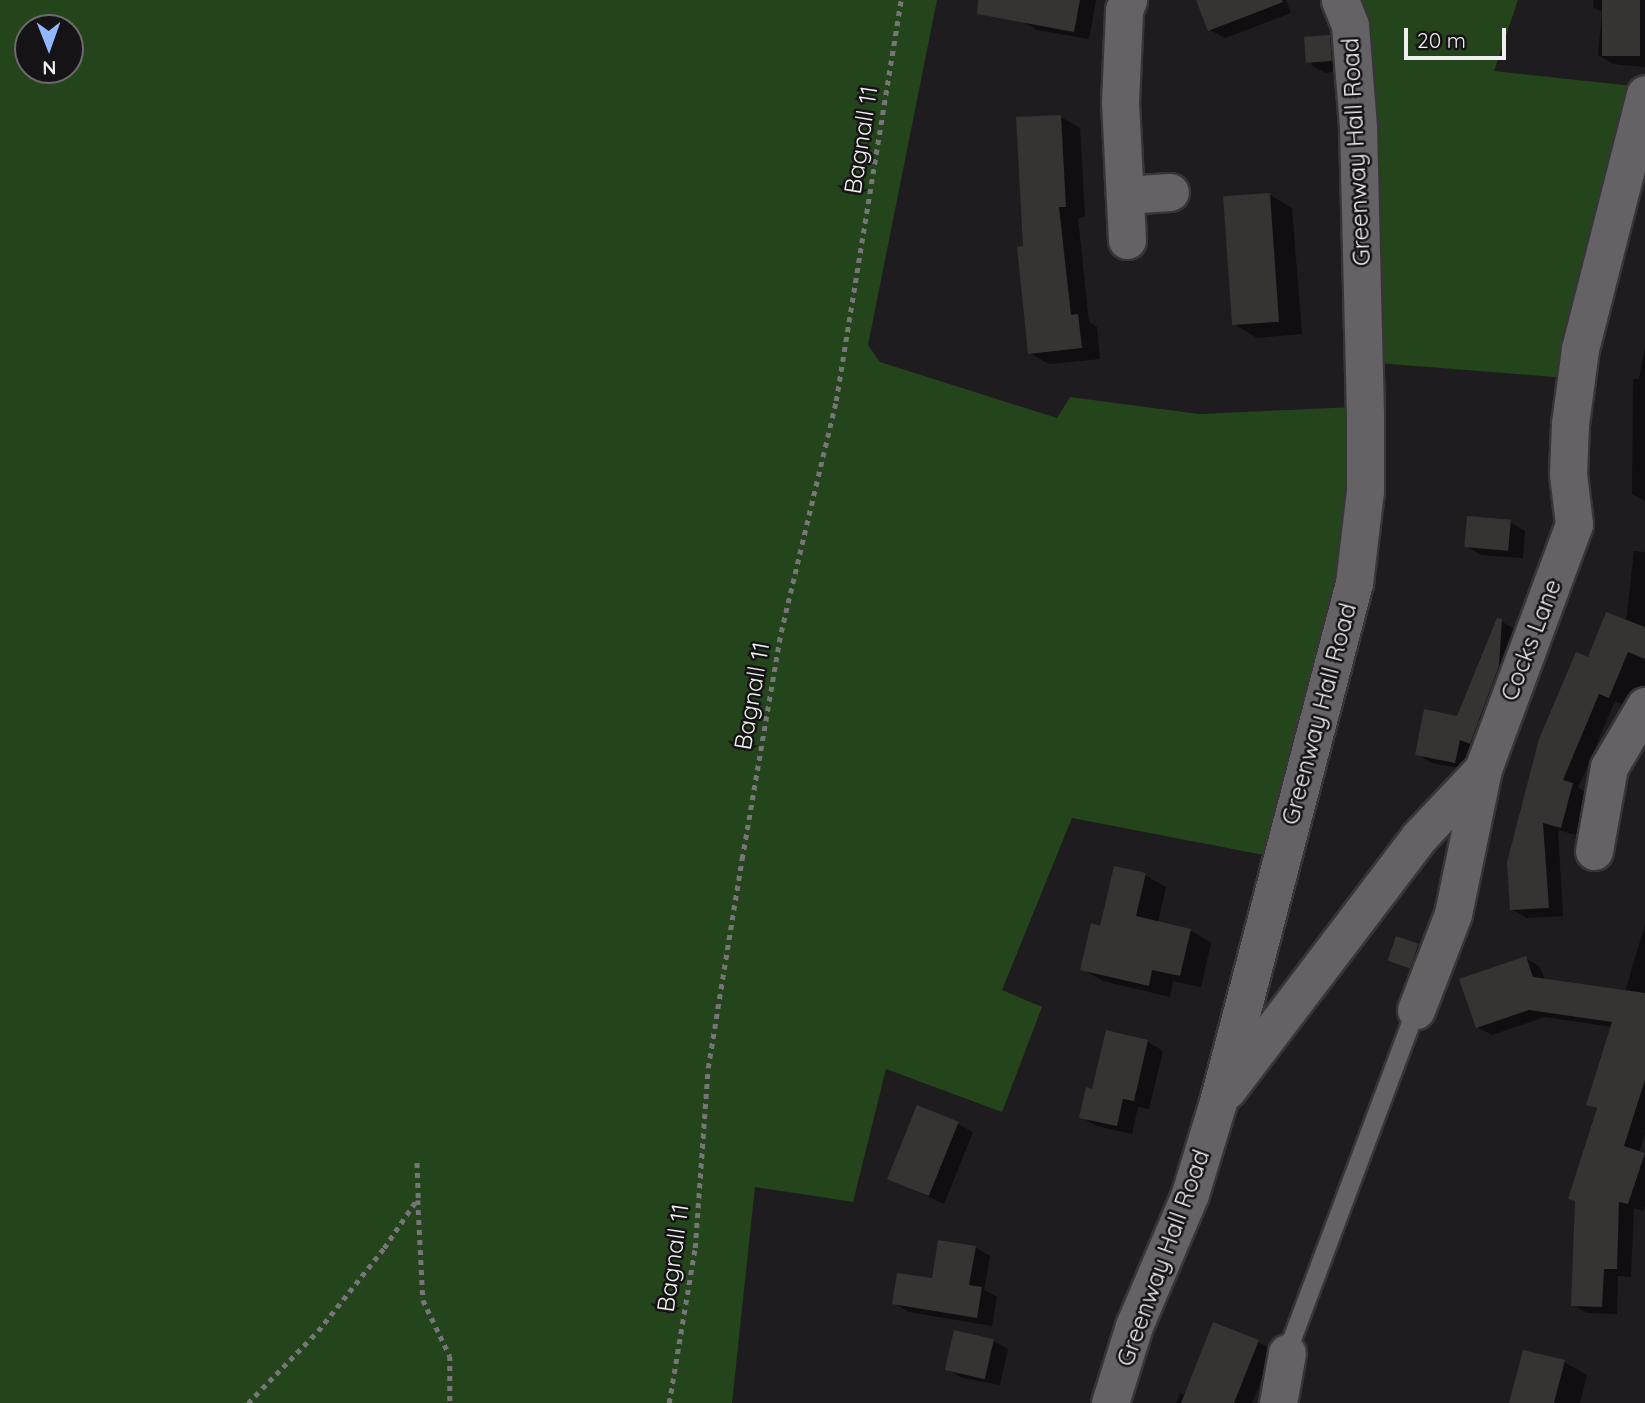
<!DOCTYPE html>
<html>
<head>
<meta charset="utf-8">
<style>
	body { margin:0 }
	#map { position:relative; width:1645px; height:1403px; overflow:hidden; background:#1e1c1e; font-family:Quicksand,sans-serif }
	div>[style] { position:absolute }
	.green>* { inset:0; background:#24441c }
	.shadow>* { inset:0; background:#0007 }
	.building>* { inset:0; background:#363332; transform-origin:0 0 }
	.path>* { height:4.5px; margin-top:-2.25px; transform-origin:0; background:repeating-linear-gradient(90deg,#777577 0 5px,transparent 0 10px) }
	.roads { filter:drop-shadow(2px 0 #373637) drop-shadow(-2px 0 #373637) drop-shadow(0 2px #373637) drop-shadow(0 -2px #373637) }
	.lane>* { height:18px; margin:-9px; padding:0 9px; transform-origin:9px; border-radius:9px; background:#656265 }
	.street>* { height:37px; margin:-18.5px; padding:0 18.5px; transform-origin:18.5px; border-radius:18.5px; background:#656265 }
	span { translate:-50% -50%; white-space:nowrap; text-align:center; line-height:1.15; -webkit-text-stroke:5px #151315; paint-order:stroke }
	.street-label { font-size:24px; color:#f1f0f1 }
	.north { position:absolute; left:14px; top:14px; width:70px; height:70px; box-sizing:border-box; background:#151315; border:2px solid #6d6b6d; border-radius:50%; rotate:179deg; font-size:19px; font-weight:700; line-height:28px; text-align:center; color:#f1f0f1 }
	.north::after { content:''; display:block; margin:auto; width:24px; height:32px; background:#91b8fd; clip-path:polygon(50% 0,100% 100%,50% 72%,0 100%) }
	.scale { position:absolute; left:1404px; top:28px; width:102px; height:32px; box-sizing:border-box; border:4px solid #f1f0f1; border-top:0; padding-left:9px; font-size:21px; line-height:24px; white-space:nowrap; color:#f1f0f1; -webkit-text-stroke:5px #151315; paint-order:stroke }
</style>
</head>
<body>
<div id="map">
	<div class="green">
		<div style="clip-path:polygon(evenodd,0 0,937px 0,868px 345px,880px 362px,1057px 418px,1070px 397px,1199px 414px,1356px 407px,1336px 601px,1264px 855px,1072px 818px,1002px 990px,1042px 1007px,1002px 1112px,886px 1069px,853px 1202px,755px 1187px,732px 1403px,0 1403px,0 0,28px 28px,70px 28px,70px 70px,28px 70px,28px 28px)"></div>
		<div style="clip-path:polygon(1354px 0,1518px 0,1494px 71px,1633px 86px,1556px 377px,1378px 363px,1382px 299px,1379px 132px,1366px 31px)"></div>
	</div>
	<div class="shadow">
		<div style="clip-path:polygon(1026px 0,1096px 0,1089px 39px,1037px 30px,1022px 21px)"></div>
		<div style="clip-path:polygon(1198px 0,1286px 0,1291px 13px,1225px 38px,1210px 30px)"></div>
		<div style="clip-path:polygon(1594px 0,1645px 0,1645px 67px,1613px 64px,1598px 55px,1602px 12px,1593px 7px)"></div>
		<div style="clip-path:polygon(1329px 37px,1344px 46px,1346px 69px,1326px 73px,1311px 65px)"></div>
		<div style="clip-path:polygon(1061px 117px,1080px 128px,1085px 217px,1078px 218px,1089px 322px,1097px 327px,1100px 359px,1049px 364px,1030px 353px,1025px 248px)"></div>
		<div style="clip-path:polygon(1270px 195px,1292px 208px,1302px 334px,1257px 338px,1234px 324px)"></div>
		<div style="clip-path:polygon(1645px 347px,1645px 501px,1632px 494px,1633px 379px,1639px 379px)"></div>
		<div style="clip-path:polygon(1510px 522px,1525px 531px,1523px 558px,1481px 555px,1466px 546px)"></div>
		<div style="clip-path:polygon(1634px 551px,1645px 552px,1645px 690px,1633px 701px,1627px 697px,1624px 705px,1615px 701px,1578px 788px,1587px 793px,1576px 835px,1558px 830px,1563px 916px,1527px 918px,1511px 909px,1589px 659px,1626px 621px)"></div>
		<div style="clip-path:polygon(1501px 621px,1516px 630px,1470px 770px,1432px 763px,1417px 754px,1458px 718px)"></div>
		<div style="clip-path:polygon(1145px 875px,1166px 887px,1158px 923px,1190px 930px,1211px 943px,1201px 987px,1173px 981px,1170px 997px,1103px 981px,1082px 969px)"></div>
		<div style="clip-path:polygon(1645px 924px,1645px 1133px,1639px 1153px,1645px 1155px,1645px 1206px,1643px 1211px,1634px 1208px,1631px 1277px,1618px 1276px,1617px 1314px,1588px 1313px,1573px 1305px,1598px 1110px,1588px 1104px,1612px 1027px,1545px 1017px,1492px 1035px,1477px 1027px,1526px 958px,1540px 967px,1545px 980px,1625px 992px)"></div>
		<div style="clip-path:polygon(1418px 945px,1433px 954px,1425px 975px,1389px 959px)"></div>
		<div style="clip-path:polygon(1107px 1032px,1148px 1042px,1163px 1051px,1149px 1109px,1138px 1107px,1132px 1134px,1096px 1126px,1081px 1117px,1093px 1091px)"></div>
		<div style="clip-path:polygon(958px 1124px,973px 1132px,944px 1204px,888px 1178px)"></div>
		<div style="clip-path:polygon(975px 1247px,990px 1256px,984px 1290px,997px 1297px,992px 1326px,909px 1312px,894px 1303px,933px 1280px)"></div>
		<div style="clip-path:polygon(993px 1341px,1008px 1349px,1000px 1385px,962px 1378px,947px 1369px)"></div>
		<div style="clip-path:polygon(1258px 1342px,1273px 1350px,1252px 1403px,1176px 1403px,1180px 1393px,1186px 1395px)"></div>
		<div style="clip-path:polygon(1564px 1362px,1587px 1375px,1580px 1403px,1511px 1403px)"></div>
	</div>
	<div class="building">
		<div style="clip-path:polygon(978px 0,1080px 0,1074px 32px,977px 14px)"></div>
		<div style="clip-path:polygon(1196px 0,1282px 0,1283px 2px,1208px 31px)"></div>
		<div style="left:1602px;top:0;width:38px;height:56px"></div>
		<div style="left:1330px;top:35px;width:26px;height:26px;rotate:86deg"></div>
		<div style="clip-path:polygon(1061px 115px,1066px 207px,1059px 207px,1071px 315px,1078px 314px,1082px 348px,1028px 354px,1017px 247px,1023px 246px,1016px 117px)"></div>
		<div style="left:1270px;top:193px;width:129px;height:47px;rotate:86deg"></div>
		<div style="left:1467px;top:516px;width:44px;height:31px;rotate:5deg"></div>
		<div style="clip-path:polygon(1606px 612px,1645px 627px,1645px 659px,1628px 652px,1609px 698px,1599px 694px,1563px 780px,1573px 783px,1561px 828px,1543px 823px,1549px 908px,1510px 910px,1507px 862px,1539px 739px,1576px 652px,1588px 657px)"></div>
		<div style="clip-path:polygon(1497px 618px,1502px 619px,1499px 666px,1470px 744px,1460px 740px,1455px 763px,1415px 755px,1424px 709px,1457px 716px)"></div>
		<div style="clip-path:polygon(1114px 866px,1146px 873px,1136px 916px,1191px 929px,1180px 976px,1152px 970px,1149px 986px,1080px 970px,1091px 923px,1100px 926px)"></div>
		<div style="left:1396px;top:936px;width:24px;height:26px;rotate:19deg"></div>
		<div style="clip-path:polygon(1526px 956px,1533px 977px,1645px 993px,1645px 1080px,1624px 1146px,1645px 1153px,1628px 1204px,1619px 1202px,1617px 1269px,1604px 1269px,1602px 1307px,1571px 1306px,1575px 1201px,1568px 1199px,1597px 1108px,1586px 1105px,1612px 1022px,1529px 1010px,1476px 1028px,1459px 979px)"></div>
		<div style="clip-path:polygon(1106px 1030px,1148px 1040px,1134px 1101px,1123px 1099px,1117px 1126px,1079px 1118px,1086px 1087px,1092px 1089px)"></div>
		<div style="left:917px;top:1105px;width:45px;height:80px;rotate:22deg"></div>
		<div style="clip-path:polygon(938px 1240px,976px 1246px,969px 1285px,982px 1287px,977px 1318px,892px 1304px,897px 1273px,932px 1278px)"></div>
		<div style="clip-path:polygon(1213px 1322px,1259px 1340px,1234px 1403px,1181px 1403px)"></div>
		<div style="left:954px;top:1330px;width:41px;height:41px;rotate:13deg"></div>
		<div style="clip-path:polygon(1523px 1350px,1565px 1360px,1554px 1403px,1509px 1403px)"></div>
	</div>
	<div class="path">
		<div style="left:418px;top:1200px;width:100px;rotate:87.1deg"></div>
		<div style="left:423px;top:1300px;width:62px;rotate:64.3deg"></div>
		<div style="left:450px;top:1356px;width:47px;rotate:90deg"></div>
		<div style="left:248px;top:1403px;width:100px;rotate:-45.8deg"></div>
		<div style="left:318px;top:1331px;width:106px;rotate:-51.5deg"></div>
		<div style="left:384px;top:1248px;width:60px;rotate:-55.8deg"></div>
		<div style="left:418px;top:1198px;width:38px;rotate:-92deg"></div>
		<div style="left:669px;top:1403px;width:157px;rotate:-80.5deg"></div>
		<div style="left:695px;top:1248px;width:180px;rotate:-85.9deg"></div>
		<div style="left:708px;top:1068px;width:212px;rotate:-80.8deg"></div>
		<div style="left:742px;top:859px;width:230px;rotate:-80.3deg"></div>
		<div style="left:781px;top:632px;width:237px;rotate:-76.6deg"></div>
		<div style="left:836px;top:401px;width:406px;rotate:-80.8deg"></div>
	</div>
	<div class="roads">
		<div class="lane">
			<div style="left:1287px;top:1353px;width:366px;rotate:-69.4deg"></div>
		</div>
		<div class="street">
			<div style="left:1125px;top:195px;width:45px;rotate:-3.8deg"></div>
			<div style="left:1127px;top:240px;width:137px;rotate:-92.9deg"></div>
			<div style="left:1120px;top:103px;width:93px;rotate:-87.5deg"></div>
			<div style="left:1124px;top:10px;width:11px;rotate:-68deg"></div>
			<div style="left:1594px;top:851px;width:85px;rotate:-79.9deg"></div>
			<div style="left:1609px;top:767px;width:71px;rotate:-59.5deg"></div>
			<div style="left:1416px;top:1010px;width:103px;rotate:-68.9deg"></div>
			<div style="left:1453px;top:914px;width:148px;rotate:-78.3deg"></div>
			<div style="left:1227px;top:1090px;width:318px;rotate:-52.8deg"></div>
			<div style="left:1419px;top:837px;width:93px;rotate:-46.7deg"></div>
			<div style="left:1483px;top:769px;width:261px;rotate:-69.6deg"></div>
			<div style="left:1574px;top:524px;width:50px;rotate:-96.8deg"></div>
			<div style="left:1568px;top:474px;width:50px;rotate:-87.7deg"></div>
			<div style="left:1570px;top:424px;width:76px;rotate:-82.4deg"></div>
			<div style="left:1580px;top:349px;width:263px;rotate:-75.7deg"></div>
			<div style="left:1110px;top:1403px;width:81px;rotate:-72.7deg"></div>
			<div style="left:1134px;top:1326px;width:143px;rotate:-67deg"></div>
			<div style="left:1190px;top:1194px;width:96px;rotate:-73.1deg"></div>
			<div style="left:1218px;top:1102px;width:537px;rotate:-75.32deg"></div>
			<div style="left:1354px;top:583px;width:93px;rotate:-83.2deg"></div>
			<div style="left:1365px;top:491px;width:77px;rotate:-90deg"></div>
			<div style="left:1365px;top:414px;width:287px;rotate:-91.4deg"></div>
			<div style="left:1358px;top:127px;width:102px;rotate:-94.5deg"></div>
			<div style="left:1350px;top:25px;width:27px;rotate:-112deg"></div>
			<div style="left:1278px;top:1403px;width:51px;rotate:-79.8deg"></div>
		</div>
	</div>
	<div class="street-label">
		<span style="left:861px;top:140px;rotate:-81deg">Bagnall 11</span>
		<span style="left:1356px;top:152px;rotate:-93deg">Greenway Hall Road</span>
		<span style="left:1531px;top:640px;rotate:-69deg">Cocks Lane</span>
		<span style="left:752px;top:696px;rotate:-80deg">Bagnall 11</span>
		<span style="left:1319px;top:714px;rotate:-75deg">Greenway Hall Road</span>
		<span style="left:673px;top:1258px;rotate:-82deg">Bagnall 11</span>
		<span style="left:1163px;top:1258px;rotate:-70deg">Greenway Hall Road</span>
	</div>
	<div class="north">N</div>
	<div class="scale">20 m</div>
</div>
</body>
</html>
